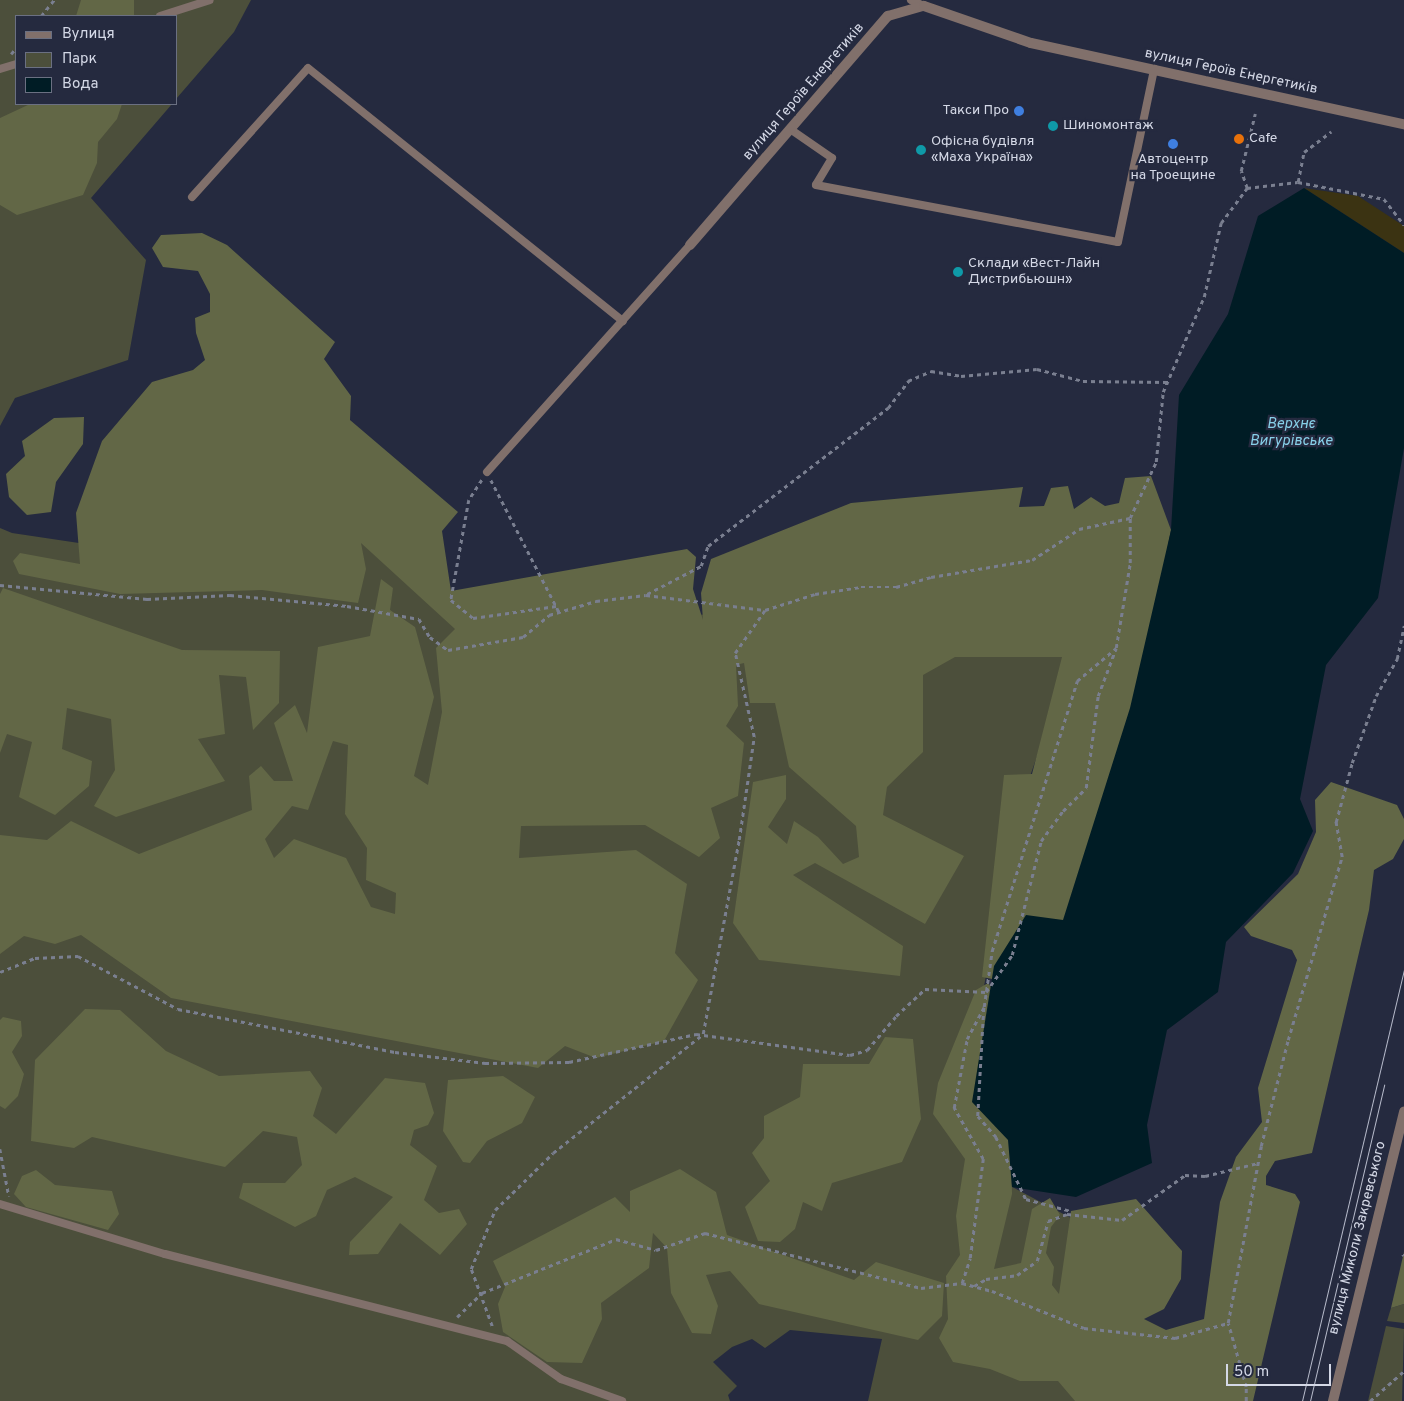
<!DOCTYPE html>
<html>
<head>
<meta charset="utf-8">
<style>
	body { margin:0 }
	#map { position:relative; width:1404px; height:1401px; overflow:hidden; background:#252a3f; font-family:Overpass,sans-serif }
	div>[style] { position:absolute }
	.green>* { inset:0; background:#4c4f3b }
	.forest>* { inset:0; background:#626746 }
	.sand>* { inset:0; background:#3b3312 }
	.water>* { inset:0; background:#001c25 }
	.path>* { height:2.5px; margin-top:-1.25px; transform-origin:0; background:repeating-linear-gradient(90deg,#7a7f90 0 4px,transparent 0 8px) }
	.service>* { height:8px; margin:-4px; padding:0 4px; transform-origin:4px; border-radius:4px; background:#81706b }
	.minor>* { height:10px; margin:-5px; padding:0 5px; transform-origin:5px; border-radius:5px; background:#81706b }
	.tertiary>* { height:10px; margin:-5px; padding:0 5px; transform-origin:5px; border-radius:5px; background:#81706b }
	.tram>* { height:1px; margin:-0.5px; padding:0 0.5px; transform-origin:0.5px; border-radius:0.5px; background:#b7bbcb }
	.dots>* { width:14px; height:14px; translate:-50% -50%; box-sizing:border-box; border:2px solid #252a3f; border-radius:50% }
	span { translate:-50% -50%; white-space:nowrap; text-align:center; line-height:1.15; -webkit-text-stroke:4.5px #252a3f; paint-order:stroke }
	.street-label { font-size:14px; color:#d4d8e6 }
	.poi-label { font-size:14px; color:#d4d8e6 }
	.right { translate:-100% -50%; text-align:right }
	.left { translate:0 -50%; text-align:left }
	.water-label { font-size:15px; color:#87cfe8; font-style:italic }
	.legend { position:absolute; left:15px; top:15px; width:162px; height:90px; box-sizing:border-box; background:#252a3f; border:1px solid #6b7082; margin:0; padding:6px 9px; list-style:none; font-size:15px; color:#d4d8e6 }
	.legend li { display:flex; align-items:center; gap:10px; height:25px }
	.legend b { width:25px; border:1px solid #6b7082 }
	.scale { position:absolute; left:1226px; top:1364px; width:105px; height:22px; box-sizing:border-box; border:2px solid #d4d8e6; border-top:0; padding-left:6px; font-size:15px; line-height:18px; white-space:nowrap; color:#d4d8e6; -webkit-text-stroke:4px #252a3f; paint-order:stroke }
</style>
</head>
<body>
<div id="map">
	<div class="green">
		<div style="clip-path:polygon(0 0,251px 0,234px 32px,176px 99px,176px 16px,16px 16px,16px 104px,172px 104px,91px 198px,146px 260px,128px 360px,15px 398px,0 426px)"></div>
		<div style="clip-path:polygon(333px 459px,475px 627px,1094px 593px,1013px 825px,962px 1109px,999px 1180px,1126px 1247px,1109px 1401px,868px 1401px,882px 1339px,790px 1330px,765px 1348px,752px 1339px,732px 1347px,713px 1362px,737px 1386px,728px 1395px,730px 1401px,0 1401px,0 528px,12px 533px,119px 549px)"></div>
		<div style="clip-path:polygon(1404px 1304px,1404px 1323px,1387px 1321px,1391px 1308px)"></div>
		<div style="clip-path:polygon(1386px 1326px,1404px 1329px,1402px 1401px,1368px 1401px)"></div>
	</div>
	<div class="forest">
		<div style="clip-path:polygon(81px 0,134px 0,134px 15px,76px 16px)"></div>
		<div style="clip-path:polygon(30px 104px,122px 104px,117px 119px,98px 142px,97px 163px,83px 195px,17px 215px,0 205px,0 118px)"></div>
		<div style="clip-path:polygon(evenodd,202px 233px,227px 245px,335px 342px,324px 359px,351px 396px,350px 420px,458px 512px,442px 531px,451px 591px,687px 549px,696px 557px,693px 589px,703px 620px,701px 593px,711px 559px,851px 503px,1023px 487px,1019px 507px,1044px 506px,1051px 488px,1068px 486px,1074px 509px,1091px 497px,1105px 506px,1119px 503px,1125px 478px,1151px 476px,1171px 530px,1099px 897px,1013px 983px,982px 977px,1004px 775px,1032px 774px,1062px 657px,955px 657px,923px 675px,923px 752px,887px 787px,883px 815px,964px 856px,925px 924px,815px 863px,793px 875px,903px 946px,900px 976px,759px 960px,733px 923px,753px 782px,786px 775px,786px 799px,768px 827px,787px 844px,794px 821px,818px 837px,843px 864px,859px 857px,856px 826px,789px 767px,775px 703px,750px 703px,744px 663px,736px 665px,738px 706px,726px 726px,744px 743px,738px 796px,711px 808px,720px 838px,699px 857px,645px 825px,521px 826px,519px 858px,636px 850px,687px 884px,675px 953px,698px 980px,664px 1041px,596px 1058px,565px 1046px,538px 1068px,171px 998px,81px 935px,55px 944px,24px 936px,0 954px,0 835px,47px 840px,71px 821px,139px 854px,252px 810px,249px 776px,261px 766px,274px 781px,293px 781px,274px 723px,295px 705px,307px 733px,318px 647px,370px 636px,381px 579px,393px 588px,390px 610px,415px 627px,434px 697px,414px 776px,428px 785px,442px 712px,436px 648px,455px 629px,361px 543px,366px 569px,358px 603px,262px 590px,120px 594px,19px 574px,13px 561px,20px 553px,80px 564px,76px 513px,102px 441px,152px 382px,193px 370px,205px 360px,196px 333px,195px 318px,210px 312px,210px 294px,198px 271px,163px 267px,152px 248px,161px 235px,202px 233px,333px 741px,348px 745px,345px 814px,367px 848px,366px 880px,396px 893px,395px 914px,371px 907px,346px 858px,294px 839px,274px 858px,265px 839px,292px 806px,308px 810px,333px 741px)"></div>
		<div style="clip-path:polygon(84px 417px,83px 444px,56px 482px,51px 512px,27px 515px,9px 497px,6px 474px,25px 456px,22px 441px,54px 418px)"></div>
		<div style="clip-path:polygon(3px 588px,182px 650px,280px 651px,279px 703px,253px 730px,246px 677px,219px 675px,225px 734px,198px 739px,225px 781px,116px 817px,94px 806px,115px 770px,111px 719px,67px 708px,62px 749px,92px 761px,89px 786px,55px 815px,19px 797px,32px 742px,7px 734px,0 753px,0 594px)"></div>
		<div style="clip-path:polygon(1331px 782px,1397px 805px,1404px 819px,1404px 839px,1393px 859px,1374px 870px,1369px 910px,1312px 1153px,1275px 1161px,1266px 1176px,1266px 1185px,1295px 1194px,1300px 1202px,1253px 1401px,1075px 1401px,1058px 1381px,1020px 1381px,990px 1369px,953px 1362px,939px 1338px,948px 1319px,946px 1276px,960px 1255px,956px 1216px,965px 1159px,933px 1114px,938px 1083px,976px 990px,988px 983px,1000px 999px,1011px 1135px,1012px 1194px,994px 1269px,1021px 1263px,1032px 1209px,1050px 1198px,1060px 1215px,1051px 1227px,1046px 1253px,1054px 1267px,1052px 1285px,1059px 1294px,1071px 1211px,1136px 1199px,1182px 1251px,1181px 1279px,1164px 1309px,1144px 1319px,1166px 1330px,1204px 1319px,1220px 1202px,1236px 1157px,1262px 1122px,1258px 1088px,1297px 960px,1292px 950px,1251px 936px,1244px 927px,1298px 874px,1316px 832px,1315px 800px)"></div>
		<div style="clip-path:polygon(85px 1009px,120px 1010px,166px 1051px,219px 1076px,310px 1071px,322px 1088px,313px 1116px,336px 1134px,385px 1078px,425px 1083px,434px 1113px,428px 1125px,414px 1130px,410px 1145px,437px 1166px,424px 1200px,439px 1213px,459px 1209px,467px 1224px,440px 1255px,400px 1223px,378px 1254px,349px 1255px,350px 1242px,393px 1197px,355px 1177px,327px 1190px,316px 1216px,295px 1227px,239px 1198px,243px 1183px,285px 1183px,302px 1165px,297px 1137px,263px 1131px,225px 1167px,92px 1137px,74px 1148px,31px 1141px,35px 1060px)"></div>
		<div style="clip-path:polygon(3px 1017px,21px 1021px,22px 1036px,12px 1052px,24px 1074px,18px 1096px,5px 1109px,0 1106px,0 1020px)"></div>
		<div style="clip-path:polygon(885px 1037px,913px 1039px,921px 1119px,902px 1162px,832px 1183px,822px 1211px,803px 1202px,795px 1229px,780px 1242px,758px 1241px,745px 1207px,770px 1181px,752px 1153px,764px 1138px,764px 1116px,800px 1097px,803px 1064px,869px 1064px)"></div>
		<div style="clip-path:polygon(503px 1076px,535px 1097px,522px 1123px,487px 1141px,470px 1163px,463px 1162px,443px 1131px,448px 1080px)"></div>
		<div style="clip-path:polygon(680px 1169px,716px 1192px,727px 1235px,854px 1280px,876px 1262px,944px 1283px,942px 1316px,918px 1340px,759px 1304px,730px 1271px,706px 1275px,718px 1306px,711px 1334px,692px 1333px,671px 1293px,667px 1248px,653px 1233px,649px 1268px,601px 1303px,602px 1319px,582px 1363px,547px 1362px,503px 1332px,498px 1304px,505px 1287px,493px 1261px,615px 1197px,630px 1212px,630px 1191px)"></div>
		<div style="clip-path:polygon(36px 1170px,55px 1185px,112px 1191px,119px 1214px,108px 1230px,26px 1207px,14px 1194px,22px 1176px)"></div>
		<div style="clip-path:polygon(1404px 1252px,1404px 1304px,1391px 1308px)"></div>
	</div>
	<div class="sand">
		<div style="clip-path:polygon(1304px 188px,1358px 196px,1404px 226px,1404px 253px)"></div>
	</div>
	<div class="water">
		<div style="clip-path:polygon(1304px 188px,1404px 253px,1404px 448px,1378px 598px,1326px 665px,1300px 799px,1313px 831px,1293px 873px,1226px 942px,1218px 992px,1167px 1030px,1147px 1125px,1152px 1163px,1076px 1197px,1012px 1187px,1008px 1140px,972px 1102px,994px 966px,1026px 915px,1063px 920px,1130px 708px,1171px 530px,1179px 395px,1228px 314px,1258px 216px)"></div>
	</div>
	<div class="path">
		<div style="left:41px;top:16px;width:21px;rotate:-51deg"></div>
		<div style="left:11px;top:54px;width:8px;rotate:-50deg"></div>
		<div style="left:1298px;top:182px;width:31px;rotate:-79deg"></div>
		<div style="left:1304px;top:152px;width:34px;rotate:-37deg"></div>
		<div style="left:1247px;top:188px;width:18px;rotate:-109deg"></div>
		<div style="left:1241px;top:171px;width:59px;rotate:-76.2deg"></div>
		<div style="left:482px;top:480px;width:24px;rotate:123deg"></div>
		<div style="left:469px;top:500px;width:102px;rotate:100.2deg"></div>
		<div style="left:451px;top:600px;width:28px;rotate:39deg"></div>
		<div style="left:473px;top:618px;width:84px;rotate:-8.2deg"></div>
		<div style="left:491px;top:480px;width:148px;rotate:62.7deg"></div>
		<div style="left:0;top:585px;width:148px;rotate:5.4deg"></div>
		<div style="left:147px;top:599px;width:83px;rotate:-2.8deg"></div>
		<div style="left:230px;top:595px;width:118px;rotate:5.4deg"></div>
		<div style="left:347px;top:606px;width:73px;rotate:10.2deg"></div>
		<div style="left:419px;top:619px;width:21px;rotate:59deg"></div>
		<div style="left:430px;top:637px;width:22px;rotate:36deg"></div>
		<div style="left:448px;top:650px;width:76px;rotate:-9.8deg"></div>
		<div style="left:523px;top:637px;width:34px;rotate:-40deg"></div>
		<div style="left:549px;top:615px;width:49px;rotate:-16.6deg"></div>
		<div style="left:596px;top:601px;width:50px;rotate:-6.8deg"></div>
		<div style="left:646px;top:595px;width:120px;rotate:7.2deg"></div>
		<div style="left:647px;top:594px;width:61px;rotate:-27.4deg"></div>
		<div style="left:701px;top:566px;width:21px;rotate:-71deg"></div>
		<div style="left:708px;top:546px;width:227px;rotate:-37.5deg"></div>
		<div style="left:888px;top:408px;width:34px;rotate:-53deg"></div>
		<div style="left:908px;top:381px;width:25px;rotate:-23deg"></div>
		<div style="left:931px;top:371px;width:30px;rotate:9deg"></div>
		<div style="left:961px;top:376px;width:76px;rotate:-5.3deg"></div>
		<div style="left:1037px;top:369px;width:48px;rotate:14.6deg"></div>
		<div style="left:1083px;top:381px;width:84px;rotate:0.7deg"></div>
		<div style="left:0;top:972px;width:38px;rotate:-22deg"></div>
		<div style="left:35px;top:958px;width:43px;rotate:-2.7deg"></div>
		<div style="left:78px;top:956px;width:113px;rotate:27.9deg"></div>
		<div style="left:178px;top:1009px;width:221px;rotate:11.2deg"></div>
		<div style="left:395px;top:1052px;width:91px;rotate:7deg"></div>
		<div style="left:485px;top:1063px;width:84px;rotate:-0.7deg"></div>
		<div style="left:569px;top:1062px;width:130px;rotate:-12.4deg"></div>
		<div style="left:696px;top:1034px;width:155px;rotate:7.8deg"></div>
		<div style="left:850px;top:1055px;width:18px;rotate:-16deg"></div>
		<div style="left:867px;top:1050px;width:45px;rotate:-49.5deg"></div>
		<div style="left:896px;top:1016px;width:40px;rotate:-43deg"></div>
		<div style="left:925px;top:989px;width:61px;rotate:2.8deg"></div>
		<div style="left:986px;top:992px;width:45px;rotate:-54.9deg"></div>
		<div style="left:1012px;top:955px;width:118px;rotate:-75.7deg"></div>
		<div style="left:1041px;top:841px;width:37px;rotate:-54deg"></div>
		<div style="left:1063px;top:811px;width:33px;rotate:-45deg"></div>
		<div style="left:1086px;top:788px;width:93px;rotate:-82.6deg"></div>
		<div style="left:1098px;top:696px;width:51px;rotate:-69.4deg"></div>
		<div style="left:984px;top:1008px;width:108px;rotate:93.2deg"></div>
		<div style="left:978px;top:1116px;width:28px;rotate:49deg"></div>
		<div style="left:996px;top:1137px;width:69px;rotate:64.2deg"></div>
		<div style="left:1026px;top:1199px;width:47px;rotate:14.9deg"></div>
		<div style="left:0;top:1149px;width:48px;rotate:79.2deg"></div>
		<div style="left:1403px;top:1254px;width:2px;rotate:63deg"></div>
		<div style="left:962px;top:1283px;width:26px;rotate:-72deg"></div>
		<div style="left:970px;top:1258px;width:100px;rotate:-82.5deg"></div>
		<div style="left:983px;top:1159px;width:59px;rotate:-119.6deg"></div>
		<div style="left:954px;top:1108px;width:70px;rotate:-79.3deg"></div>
		<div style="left:967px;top:1039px;width:36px;rotate:-62deg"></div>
		<div style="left:984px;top:1007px;width:57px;rotate:-81.9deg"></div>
		<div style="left:992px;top:951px;width:283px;rotate:-72.5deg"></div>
		<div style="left:1077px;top:681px;width:51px;rotate:-40.2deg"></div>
		<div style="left:1116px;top:648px;width:86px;rotate:-80.6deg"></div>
		<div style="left:1130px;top:563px;width:45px;rotate:-90deg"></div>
		<div style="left:1130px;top:518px;width:62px;rotate:-65.1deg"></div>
		<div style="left:1156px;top:462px;width:70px;rotate:-84.3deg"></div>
		<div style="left:1163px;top:392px;width:103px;rotate:-66.7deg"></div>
		<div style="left:1204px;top:297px;width:76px;rotate:-77.1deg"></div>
		<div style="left:1221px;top:223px;width:44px;rotate:-53.4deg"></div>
		<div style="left:1247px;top:188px;width:51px;rotate:-6.7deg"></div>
		<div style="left:1298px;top:182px;width:88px;rotate:11.2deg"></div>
		<div style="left:1384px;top:199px;width:33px;rotate:52deg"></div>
		<div style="left:974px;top:1286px;width:14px;rotate:-30deg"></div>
		<div style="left:986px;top:1279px;width:31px;rotate:-7deg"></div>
		<div style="left:1017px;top:1275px;width:24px;rotate:-35deg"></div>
		<div style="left:1037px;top:1261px;width:41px;rotate:-74.6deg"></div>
		<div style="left:1048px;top:1221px;width:20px;rotate:-20deg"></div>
		<div style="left:1067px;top:1214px;width:55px;rotate:6.2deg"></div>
		<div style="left:1122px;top:1220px;width:77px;rotate:-35.5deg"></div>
		<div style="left:1185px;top:1175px;width:20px;rotate:3deg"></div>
		<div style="left:1205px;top:1176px;width:55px;rotate:-13.8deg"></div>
		<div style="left:457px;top:1317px;width:35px;rotate:-44deg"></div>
		<div style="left:482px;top:1293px;width:144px;rotate:-21.9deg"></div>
		<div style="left:616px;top:1239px;width:41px;rotate:15.4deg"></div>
		<div style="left:656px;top:1250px;width:52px;rotate:-19.1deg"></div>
		<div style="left:705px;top:1233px;width:223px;rotate:14.3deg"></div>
		<div style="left:921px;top:1288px;width:41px;rotate:-7deg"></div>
		<div style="left:962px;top:1283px;width:31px;rotate:15deg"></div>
		<div style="left:992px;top:1291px;width:99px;rotate:21.9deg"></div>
		<div style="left:1084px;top:1328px;width:92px;rotate:6.3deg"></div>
		<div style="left:1175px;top:1338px;width:55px;rotate:-15.8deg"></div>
		<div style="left:492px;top:1326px;width:61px;rotate:-110.2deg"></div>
		<div style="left:471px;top:1269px;width:64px;rotate:-67.9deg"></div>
		<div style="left:495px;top:1210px;width:81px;rotate:-44.5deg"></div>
		<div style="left:553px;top:1153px;width:191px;rotate:-38.4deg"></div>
		<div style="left:703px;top:1034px;width:197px;rotate:-79.5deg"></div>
		<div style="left:739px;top:840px;width:104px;rotate:-81.7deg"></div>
		<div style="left:754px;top:737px;width:86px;rotate:-102.7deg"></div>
		<div style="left:735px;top:653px;width:52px;rotate:-55.1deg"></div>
		<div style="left:765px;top:610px;width:52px;rotate:-17.7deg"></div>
		<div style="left:815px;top:594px;width:47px;rotate:-8.7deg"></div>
		<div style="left:861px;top:587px;width:35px"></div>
		<div style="left:896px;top:587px;width:36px;rotate:-16deg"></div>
		<div style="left:931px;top:577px;width:102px;rotate:-9.6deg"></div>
		<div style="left:1032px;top:560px;width:56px;rotate:-33.4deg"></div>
		<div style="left:1079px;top:529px;width:52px;rotate:-12.2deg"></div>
		<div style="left:1246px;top:1401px;width:14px;rotate:-90deg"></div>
		<div style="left:1246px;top:1387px;width:66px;rotate:-105.7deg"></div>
		<div style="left:1228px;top:1323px;width:180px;rotate:-79.4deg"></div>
		<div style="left:1261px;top:1146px;width:109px;rotate:-75.7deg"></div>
		<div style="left:1288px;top:1040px;width:191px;rotate:-73.6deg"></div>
		<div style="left:1342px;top:857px;width:36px;rotate:-100deg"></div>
		<div style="left:1336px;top:822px;width:61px;rotate:-74.8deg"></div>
		<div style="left:1352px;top:763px;width:71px;rotate:-70.3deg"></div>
		<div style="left:1376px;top:696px;width:43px;rotate:-60.4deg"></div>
		<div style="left:1397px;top:659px;width:34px;rotate:-78deg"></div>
		<div style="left:1370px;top:1401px;width:45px;rotate:-41.4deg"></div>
	</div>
	<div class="service">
		<div style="left:911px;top:0;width:14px;rotate:25deg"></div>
		<div style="left:160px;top:16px;width:52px;rotate:-17.7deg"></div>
		<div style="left:0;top:69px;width:17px;rotate:-17deg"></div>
		<div style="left:790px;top:129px;width:51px;rotate:34.6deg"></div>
		<div style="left:832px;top:158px;width:31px;rotate:121deg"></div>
		<div style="left:816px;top:185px;width:307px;rotate:10.7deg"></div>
		<div style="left:1118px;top:242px;width:177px;rotate:-78.2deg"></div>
		<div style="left:192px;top:197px;width:173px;rotate:-48deg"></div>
		<div style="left:308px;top:68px;width:404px;rotate:38.8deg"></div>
		<div style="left:487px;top:472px;width:305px;rotate:-48.2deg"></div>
		<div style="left:0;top:1204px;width:172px;rotate:16.9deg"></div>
		<div style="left:165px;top:1254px;width:353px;rotate:14.3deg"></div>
		<div style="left:507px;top:1341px;width:66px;rotate:35.1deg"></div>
		<div style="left:561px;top:1379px;width:65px;rotate:19.8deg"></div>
	</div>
	<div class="minor">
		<div style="left:690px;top:245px;width:303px;rotate:-49.2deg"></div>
		<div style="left:888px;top:16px;width:37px;rotate:-16deg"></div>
		<div style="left:924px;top:6px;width:113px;rotate:19.1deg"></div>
		<div style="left:1031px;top:43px;width:382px;rotate:12.3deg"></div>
	</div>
	<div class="tertiary">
		<div style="left:1333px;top:1401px;width:298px;rotate:-76.2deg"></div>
	</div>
	<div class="tram">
		<div style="left:1302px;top:1401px;width:445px;rotate:-76.7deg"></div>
		<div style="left:1310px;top:1401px;width:325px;rotate:-76.8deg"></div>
	</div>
	<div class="dots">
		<div style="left:1019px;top:111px;background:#3f7fe0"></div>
		<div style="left:1053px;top:126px;background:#0f9aa8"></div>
		<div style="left:1239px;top:139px;background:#e8710a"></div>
		<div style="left:1173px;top:144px;background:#3f7fe0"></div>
		<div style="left:921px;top:150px;background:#0f9aa8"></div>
		<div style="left:958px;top:272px;background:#0f9aa8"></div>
	</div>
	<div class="street-label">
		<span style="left:1231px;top:72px;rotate:12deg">вулиця Героїв Енергетиків</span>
		<span style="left:804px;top:92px;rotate:-49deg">вулиця Героїв Енергетиків</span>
		<span style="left:1358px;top:1238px;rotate:-76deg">вулиця Миколи Закревського</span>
	</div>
	<div class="poi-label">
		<span class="right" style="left:1009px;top:111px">Такси Про</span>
		<span class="left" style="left:1063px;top:126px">Шиномонтаж</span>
		<span class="left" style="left:1249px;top:139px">Cafe</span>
		<span class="left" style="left:931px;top:150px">Офісна будівля<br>«Маха Україна»</span>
		<span style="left:1173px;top:168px">Автоцентр<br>на Троещине</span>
		<span class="left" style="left:968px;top:272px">Склади «Вест-Лайн<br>Дистрибьюшн»</span>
	</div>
	<div class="water-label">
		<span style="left:1291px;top:433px">Верхнє<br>Вигурівське</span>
	</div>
	<ul class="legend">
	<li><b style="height:6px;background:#81706b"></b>Вулиця</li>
	<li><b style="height:14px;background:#4c4f3b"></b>Парк</li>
	<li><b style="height:14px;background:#001c25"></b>Вода</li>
	</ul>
	<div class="scale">50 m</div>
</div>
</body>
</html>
